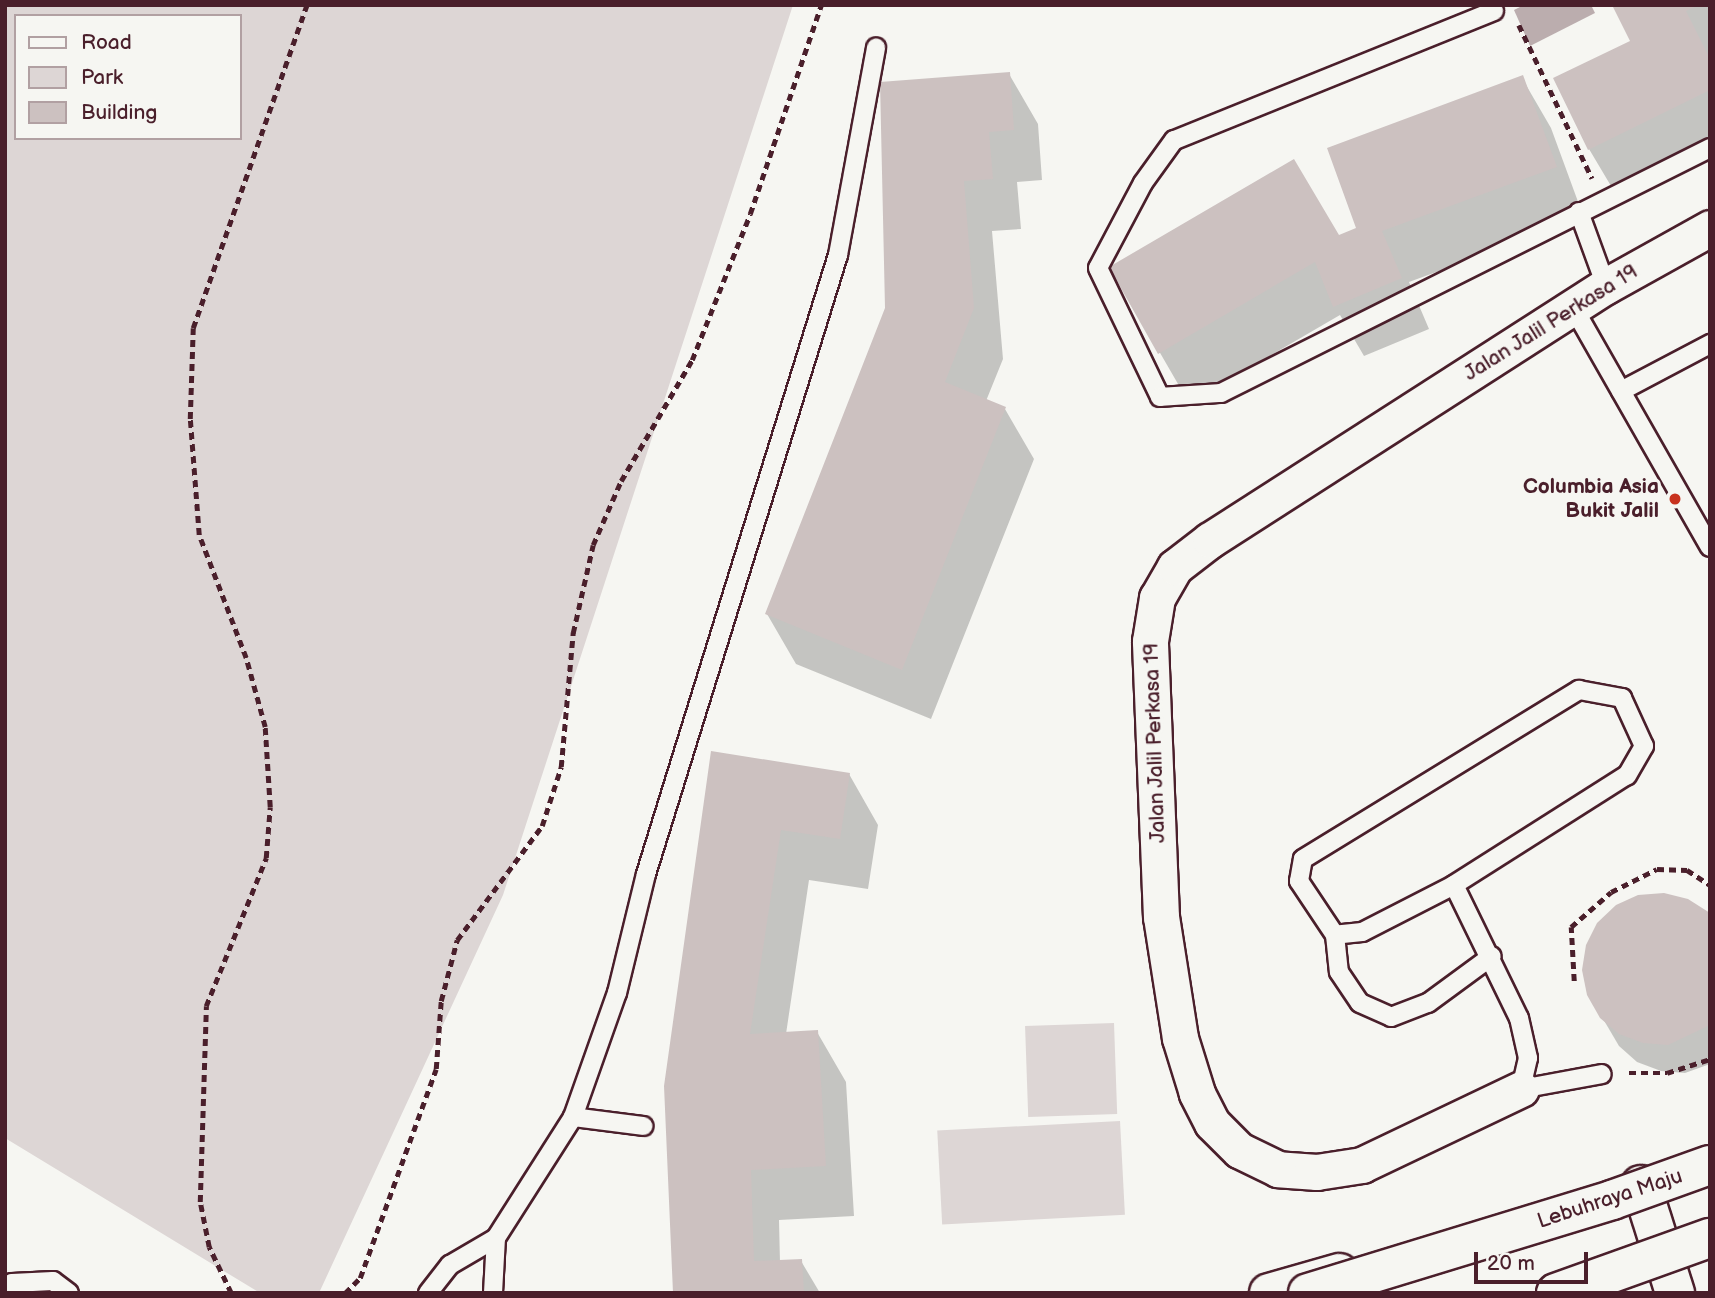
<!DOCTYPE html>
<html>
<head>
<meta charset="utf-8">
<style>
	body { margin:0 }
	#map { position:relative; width:1715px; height:1298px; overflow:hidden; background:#f6f6f2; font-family:"Balsamiq Sans",sans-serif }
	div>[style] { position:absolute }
	.green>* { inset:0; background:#ddd6d5; transform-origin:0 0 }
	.water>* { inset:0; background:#bbadae }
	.shadow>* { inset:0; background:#0003 }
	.building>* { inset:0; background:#ccc1c0 }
	.path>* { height:4.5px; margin-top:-2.25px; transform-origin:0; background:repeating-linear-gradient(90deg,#4a1f2b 0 7px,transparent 0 12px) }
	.roads { filter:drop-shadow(2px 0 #4a1f2b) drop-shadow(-2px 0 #4a1f2b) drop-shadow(0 2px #4a1f2b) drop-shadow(0 -2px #4a1f2b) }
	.lane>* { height:18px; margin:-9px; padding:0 9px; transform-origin:9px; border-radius:9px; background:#f6f6f2 }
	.street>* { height:35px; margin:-17.5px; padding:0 17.5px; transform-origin:17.5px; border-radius:17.5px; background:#f6f6f2 }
	.secondary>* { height:38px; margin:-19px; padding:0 19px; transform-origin:19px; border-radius:19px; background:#f6f6f2 }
	.bridges { filter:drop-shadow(2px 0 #4a1f2b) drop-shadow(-2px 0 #4a1f2b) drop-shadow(0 2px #4a1f2b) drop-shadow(0 -2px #4a1f2b) }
	.highway-bridge>* { height:38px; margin:-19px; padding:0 19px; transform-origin:19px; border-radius:19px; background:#f6f6f2 }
	.dots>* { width:19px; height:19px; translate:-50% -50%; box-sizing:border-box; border:4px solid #f6f6f2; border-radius:50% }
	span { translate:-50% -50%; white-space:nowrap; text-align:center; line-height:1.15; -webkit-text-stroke:6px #f6f6f2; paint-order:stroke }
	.street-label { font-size:21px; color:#4a1f2b }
	.poi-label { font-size:21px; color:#4a1f2b; font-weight:700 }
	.right { translate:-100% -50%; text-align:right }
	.frame { position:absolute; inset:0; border:7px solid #4a1f2b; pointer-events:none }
	.legend { position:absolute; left:14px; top:14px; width:228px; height:126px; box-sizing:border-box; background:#f6f6f2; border:2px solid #b1a0a2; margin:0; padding:9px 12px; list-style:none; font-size:21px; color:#4a1f2b }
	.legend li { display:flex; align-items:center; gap:14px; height:35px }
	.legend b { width:35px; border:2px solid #b1a0a2 }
	.scale { position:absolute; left:1474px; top:1252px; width:114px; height:32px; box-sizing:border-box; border:4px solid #4a1f2b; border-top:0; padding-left:9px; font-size:21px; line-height:24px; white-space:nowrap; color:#4a1f2b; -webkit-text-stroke:5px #f6f6f2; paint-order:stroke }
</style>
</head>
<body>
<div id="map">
	<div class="green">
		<div style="clip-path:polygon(evenodd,5px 5px,793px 5px,503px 895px,319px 1293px,260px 1293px,5px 1138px,5px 5px,16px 16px,240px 16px,240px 138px,16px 138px,16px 16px)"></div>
		<div style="left:1114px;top:1023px;width:91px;height:89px;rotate:88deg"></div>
		<div style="left:1120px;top:1121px;width:94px;height:183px;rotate:87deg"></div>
	</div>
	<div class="water">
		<div style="clip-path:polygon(1524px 5px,1591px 5px,1595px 13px,1530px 46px,1514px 10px)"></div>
	</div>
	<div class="shadow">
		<div style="clip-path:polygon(1614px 5px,1710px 5px,1710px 137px,1611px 186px,1589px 149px,1632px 42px)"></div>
		<div style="clip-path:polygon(1009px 74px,1038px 124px,1042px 180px,1017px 182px,1021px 229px,992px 231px,1003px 359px,986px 401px,1005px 409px,1034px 459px,931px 719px,796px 664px,767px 614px)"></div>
		<div style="clip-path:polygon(1522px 78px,1551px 128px,1584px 218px,1409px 282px,1429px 329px,1364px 356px,1340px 315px,1189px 403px,1111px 268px,1338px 237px,1358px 228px)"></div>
		<div style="clip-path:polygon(713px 753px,849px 774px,878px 825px,868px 889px,809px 880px,786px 1034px,817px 1032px,846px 1082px,854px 1216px,779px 1220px,780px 1262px,801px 1261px,820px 1293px,674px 1293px)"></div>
		<div style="clip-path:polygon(1710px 916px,1710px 1064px,1685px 1073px,1661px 1071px,1637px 1062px,1619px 1046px,1589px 995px)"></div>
	</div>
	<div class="building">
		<div style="clip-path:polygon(1612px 5px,1699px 5px,1686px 11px,1710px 59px,1710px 90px,1588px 150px,1553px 78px,1630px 41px)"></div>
		<div style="clip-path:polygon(1010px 72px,1014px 130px,989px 132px,993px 179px,964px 181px,974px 308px,945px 382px,1006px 407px,902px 670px,765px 614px,885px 308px,880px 82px)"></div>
		<div style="clip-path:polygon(1523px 75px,1557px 167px,1382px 231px,1402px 278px,1333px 307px,1315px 262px,1158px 354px,1109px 267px,1294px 159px,1339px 235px,1356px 228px,1327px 148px)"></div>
		<div style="clip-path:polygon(711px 751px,850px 773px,840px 839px,781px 830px,750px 1034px,818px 1030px,826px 1166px,751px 1170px,754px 1261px,802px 1259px,804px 1293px,673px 1293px,664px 1086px)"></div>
		<div style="clip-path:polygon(1664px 893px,1688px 899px,1710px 913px,1710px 1025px,1668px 1045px,1643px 1043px,1619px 1034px,1600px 1018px,1587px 995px,1582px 970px,1586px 945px,1597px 923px,1616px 905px,1638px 895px)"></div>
	</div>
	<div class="path">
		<div style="left:1519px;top:25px;width:170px;rotate:64.5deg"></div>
		<div style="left:1574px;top:981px;width:54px;rotate:-93.2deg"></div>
		<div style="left:1571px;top:927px;width:53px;rotate:-41.2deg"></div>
		<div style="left:1611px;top:892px;width:51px;rotate:-26.6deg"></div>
		<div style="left:1657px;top:869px;width:30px;rotate:2deg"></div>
		<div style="left:1687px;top:870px;width:27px;rotate:33deg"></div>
		<div style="left:1629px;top:1073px;width:38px"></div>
		<div style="left:1667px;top:1073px;width:45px;rotate:-18deg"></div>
		<div style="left:231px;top:1293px;width:51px;rotate:-115.6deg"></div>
		<div style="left:209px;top:1247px;width:46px;rotate:-101.3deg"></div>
		<div style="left:200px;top:1202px;width:196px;rotate:-88.2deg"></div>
		<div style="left:206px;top:1006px;width:160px;rotate:-67.9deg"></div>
		<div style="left:266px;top:858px;width:51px;rotate:-85.5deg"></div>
		<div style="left:270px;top:807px;width:80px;rotate:-93.6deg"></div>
		<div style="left:265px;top:727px;width:72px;rotate:-105.4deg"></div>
		<div style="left:246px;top:658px;width:132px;rotate:-110.9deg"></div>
		<div style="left:199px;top:535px;width:116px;rotate:-94.4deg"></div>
		<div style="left:190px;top:419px;width:91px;rotate:-88.1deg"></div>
		<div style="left:193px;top:328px;width:343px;rotate:-70.6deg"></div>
		<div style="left:345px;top:1293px;width:21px;rotate:-45deg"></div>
		<div style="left:360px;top:1278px;width:222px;rotate:-70deg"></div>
		<div style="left:436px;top:1069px;width:68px;rotate:-85.8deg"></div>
		<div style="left:441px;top:1001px;width:63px;rotate:-75.3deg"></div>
		<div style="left:457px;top:940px;width:142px;rotate:-53.3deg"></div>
		<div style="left:542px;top:826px;width:62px;rotate:-72.1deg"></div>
		<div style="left:561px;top:767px;width:135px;rotate:-84.9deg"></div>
		<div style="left:573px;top:633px;width:90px;rotate:-77.2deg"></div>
		<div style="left:593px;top:545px;width:70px;rotate:-66.4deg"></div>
		<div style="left:621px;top:481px;width:140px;rotate:-59.6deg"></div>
		<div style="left:692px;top:360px;width:157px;rotate:-68.3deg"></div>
		<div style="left:750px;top:214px;width:221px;rotate:-71.2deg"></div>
	</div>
	<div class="roads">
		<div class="lane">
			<div style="left:1494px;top:11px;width:345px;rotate:158deg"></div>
			<div style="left:1174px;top:140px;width:53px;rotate:125.8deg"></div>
			<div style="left:1143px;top:183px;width:96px;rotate:117.9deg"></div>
			<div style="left:1098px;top:268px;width:143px;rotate:64.3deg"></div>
			<div style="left:1160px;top:397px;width:61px;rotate:-3.8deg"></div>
			<div style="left:1221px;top:393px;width:547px;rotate:-26.61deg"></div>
			<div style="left:1579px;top:212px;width:79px;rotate:70deg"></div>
			<div style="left:1573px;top:307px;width:276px;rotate:60.3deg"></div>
			<div style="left:1621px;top:391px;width:101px;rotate:-27.8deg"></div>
			<div style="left:1579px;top:690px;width:44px;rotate:10.5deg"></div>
			<div style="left:1622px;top:698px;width:53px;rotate:65.4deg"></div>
			<div style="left:1644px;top:746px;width:34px;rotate:120deg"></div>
			<div style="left:1627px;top:775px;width:205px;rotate:147.6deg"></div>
			<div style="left:1454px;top:885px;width:103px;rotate:152.9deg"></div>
			<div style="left:1362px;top:932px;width:27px;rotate:174deg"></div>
			<div style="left:1335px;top:935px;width:65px;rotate:-123.7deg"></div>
			<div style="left:1299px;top:881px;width:22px;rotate:-80deg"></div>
			<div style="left:1303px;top:859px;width:324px;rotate:-31.5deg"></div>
			<div style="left:1454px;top:885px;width:148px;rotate:64deg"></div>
			<div style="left:1519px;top:1018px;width:41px;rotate:77.3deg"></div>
			<div style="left:1528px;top:1058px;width:32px;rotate:103deg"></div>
			<div style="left:1521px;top:1089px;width:82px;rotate:-10.5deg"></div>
			<div style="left:1335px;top:935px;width:37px;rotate:84deg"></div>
			<div style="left:1339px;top:972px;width:37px;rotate:56deg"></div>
			<div style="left:1360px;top:1003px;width:34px;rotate:24deg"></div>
			<div style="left:1391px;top:1017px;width:40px;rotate:-21deg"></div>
			<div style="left:1428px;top:1003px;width:79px;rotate:-36.3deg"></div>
			<div style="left:573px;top:1117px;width:71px;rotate:7.3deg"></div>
			<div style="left:5px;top:1290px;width:10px;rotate:-45deg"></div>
			<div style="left:12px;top:1283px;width:41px;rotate:-2.8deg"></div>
			<div style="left:53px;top:1281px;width:20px;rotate:37deg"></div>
			<div style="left:428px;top:1293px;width:36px;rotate:-52deg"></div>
			<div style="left:450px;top:1265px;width:53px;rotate:-30.4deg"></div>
			<div style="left:496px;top:1238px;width:143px;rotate:-57.5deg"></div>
			<div style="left:573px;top:1117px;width:132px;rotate:-70.5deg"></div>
			<div style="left:617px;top:993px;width:122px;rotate:-76.3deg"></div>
			<div style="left:646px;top:874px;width:648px;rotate:-72.77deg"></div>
			<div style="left:838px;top:255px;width:211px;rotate:-79.6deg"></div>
			<div style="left:493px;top:1293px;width:55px;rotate:-86.9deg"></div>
		</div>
		<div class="street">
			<div style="left:1521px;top:1089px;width:176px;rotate:154.5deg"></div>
			<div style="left:1362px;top:1165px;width:46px;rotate:171.2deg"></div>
			<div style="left:1317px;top:1172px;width:39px;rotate:-176deg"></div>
			<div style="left:1278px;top:1169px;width:43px;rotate:-154deg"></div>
			<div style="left:1239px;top:1150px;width:38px;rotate:-135deg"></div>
			<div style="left:1212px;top:1123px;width:34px;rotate:-117deg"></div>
			<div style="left:1197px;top:1093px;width:58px;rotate:-107.2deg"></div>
			<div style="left:1180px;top:1038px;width:122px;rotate:-98.9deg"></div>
			<div style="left:1161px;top:917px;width:276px;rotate:-92.3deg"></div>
			<div style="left:1150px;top:641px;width:44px;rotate:-80.8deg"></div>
			<div style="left:1157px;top:598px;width:36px;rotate:-60deg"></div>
			<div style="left:1175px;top:567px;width:44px;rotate:-37.6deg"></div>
			<div style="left:1210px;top:540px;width:470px;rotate:-32.7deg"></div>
			<div style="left:1606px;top:286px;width:119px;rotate:-29.1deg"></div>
		</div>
		<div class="secondary">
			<div style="left:1641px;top:1185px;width:113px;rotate:72.5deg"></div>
			<div style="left:1269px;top:1293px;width:73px;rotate:-15.9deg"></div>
		</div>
	</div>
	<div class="bridges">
		<div class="highway-bridge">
			<div style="left:1308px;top:1293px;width:318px;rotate:-17deg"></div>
			<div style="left:1612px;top:1200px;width:104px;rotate:-19.7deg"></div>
			<div style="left:1556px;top:1293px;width:164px;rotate:-19.7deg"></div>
		</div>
	</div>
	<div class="dots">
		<div style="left:1675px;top:499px;background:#c8321e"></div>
	</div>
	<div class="street-label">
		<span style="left:1551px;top:323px;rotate:-32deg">Jalan Jalil Perkasa 19</span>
		<span style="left:1155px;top:743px;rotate:-92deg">Jalan Jalil Perkasa 19</span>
		<span style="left:1610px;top:1199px;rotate:-18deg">Lebuhraya Maju</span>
	</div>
	<div class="poi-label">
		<span class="right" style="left:1659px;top:499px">Columbia Asia<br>Bukit Jalil</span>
	</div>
	<div class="frame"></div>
	<ul class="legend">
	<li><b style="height:9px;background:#f6f6f2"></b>Road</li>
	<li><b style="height:19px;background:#ddd6d5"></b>Park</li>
	<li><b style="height:19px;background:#ccc1c0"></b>Building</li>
	</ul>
	<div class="scale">20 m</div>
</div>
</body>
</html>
